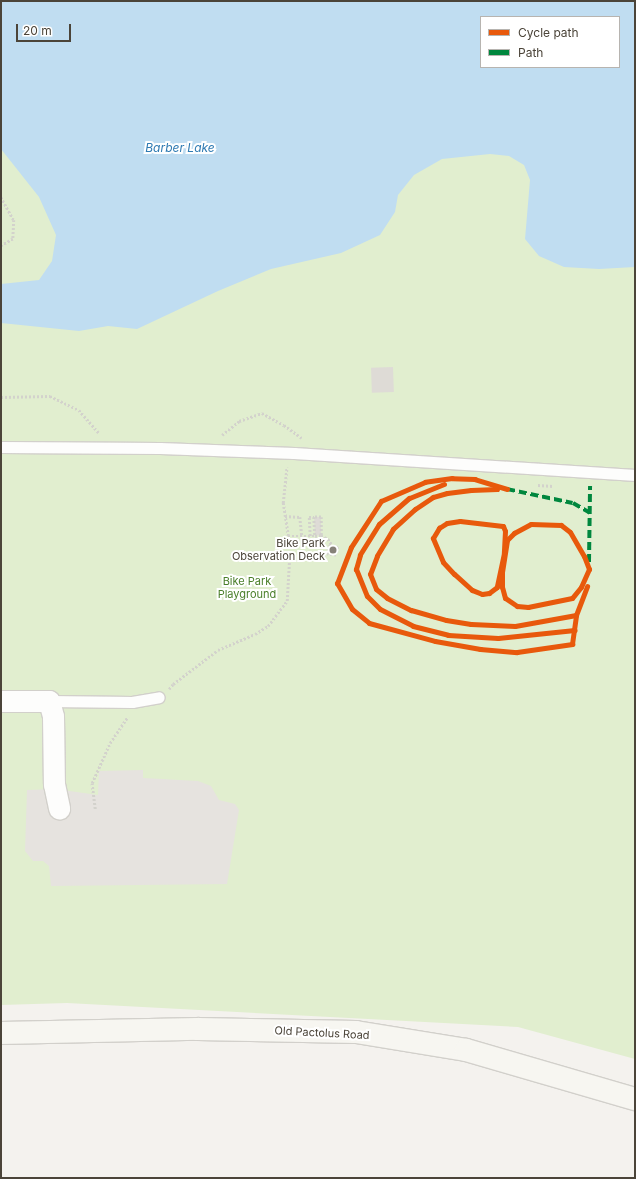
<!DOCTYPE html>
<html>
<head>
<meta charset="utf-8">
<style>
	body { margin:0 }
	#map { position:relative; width:636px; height:1179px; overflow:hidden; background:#f4f2ee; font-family:Inter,sans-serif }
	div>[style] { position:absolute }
	.green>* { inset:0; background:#e1eecf }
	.parking>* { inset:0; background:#e6e3df }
	.water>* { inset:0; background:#c0ddf1 }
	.building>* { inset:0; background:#dedbd6; transform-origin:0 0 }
	.path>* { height:2.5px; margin-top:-1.25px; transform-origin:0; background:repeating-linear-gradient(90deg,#d3d2cc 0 2px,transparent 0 4px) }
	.roads { filter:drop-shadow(1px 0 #d2d0cb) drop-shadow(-1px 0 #d2d0cb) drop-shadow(0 1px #d2d0cb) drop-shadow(0 -1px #d2d0cb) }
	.lane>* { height:11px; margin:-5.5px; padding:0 5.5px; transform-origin:5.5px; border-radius:5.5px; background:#fdfdfc }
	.street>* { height:21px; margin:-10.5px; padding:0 10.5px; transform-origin:10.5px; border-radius:10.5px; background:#fdfdfc }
	.secondary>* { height:22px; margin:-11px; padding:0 11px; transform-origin:11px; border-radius:11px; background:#f7f6f1 }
	.quiet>* { height:4px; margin-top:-2px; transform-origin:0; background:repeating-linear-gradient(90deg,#00873e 0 8px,transparent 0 12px) }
	.cycleway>* { height:5px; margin:-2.5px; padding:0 2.5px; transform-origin:2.5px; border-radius:2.5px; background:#e8590c }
	.dots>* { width:11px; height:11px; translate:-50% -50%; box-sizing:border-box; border:2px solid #fff; border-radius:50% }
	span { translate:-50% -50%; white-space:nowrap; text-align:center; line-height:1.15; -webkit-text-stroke:4px #fff; paint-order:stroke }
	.poi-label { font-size:11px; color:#4b4439 }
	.right { translate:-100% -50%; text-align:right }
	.park-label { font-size:11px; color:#4a7f2a }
	.street-label { font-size:11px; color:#4b4439 }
	.water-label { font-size:12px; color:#2e7ab2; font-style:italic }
	.frame { position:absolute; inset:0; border:2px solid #4b4439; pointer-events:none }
	.legend { position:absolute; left:480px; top:16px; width:140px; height:52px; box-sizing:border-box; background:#fff; border:1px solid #b7b4b0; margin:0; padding:5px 7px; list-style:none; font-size:12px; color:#4b4439 }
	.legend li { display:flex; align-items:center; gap:8px; height:20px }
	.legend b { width:20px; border:1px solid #b7b4b0 }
	.scale { position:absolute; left:16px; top:24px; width:55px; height:18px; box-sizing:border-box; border:2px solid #4b4439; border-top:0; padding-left:5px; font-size:12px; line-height:14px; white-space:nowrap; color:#4b4439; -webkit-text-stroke:3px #fff; paint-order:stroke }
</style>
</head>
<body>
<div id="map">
	<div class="green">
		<div style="clip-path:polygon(evenodd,1px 1px,635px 1px,635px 1059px,518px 1027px,67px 1003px,1px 1005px,1px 1px,481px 17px,619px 17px,619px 67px,481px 67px,481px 17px)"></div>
	</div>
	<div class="parking">
		<div style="clip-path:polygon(143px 770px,143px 778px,198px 781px,211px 786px,219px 800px,235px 804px,239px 810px,227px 884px,51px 886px,49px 866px,43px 861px,33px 861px,25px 851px,27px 790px,55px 789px,98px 795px,99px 771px)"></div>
	</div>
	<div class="water">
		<div style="clip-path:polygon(evenodd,1px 1px,635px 1px,635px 267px,599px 269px,564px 267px,539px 256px,525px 239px,530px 180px,524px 165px,509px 156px,490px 154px,442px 159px,414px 175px,398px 195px,395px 212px,380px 235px,341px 253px,271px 269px,218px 291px,137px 329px,108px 326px,79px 331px,1px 323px,1px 284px,39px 280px,52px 261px,56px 235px,39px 197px,1px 149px,1px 1px,481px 17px,619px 17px,619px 67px,481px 67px,481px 17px)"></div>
	</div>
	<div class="building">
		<div style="left:393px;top:367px;width:25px;height:22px;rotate:88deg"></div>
		<div style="clip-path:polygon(314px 517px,321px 517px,321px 535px,315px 536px)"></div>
		<div style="left:329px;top:545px;width:9px;height:9px;rotate:13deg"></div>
	</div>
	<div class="path">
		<div style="left:1px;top:197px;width:26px;rotate:61deg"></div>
		<div style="left:14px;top:220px;width:19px;rotate:93deg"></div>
		<div style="left:13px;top:239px;width:14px;rotate:150deg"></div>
		<div style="left:1px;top:397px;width:49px;rotate:-1.2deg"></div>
		<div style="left:50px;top:396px;width:32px;rotate:26deg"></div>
		<div style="left:79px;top:410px;width:30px;rotate:49deg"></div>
		<div style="left:222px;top:435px;width:22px;rotate:-39deg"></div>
		<div style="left:239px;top:421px;width:24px;rotate:-19deg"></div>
		<div style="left:262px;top:413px;width:25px;rotate:29deg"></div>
		<div style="left:284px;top:425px;width:22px;rotate:36deg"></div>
		<div style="left:538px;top:485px;width:15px;rotate:4deg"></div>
		<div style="left:285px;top:516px;width:15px;rotate:4deg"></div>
		<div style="left:300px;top:517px;width:19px;rotate:84deg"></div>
		<div style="left:321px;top:535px;width:8px;rotate:30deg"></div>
		<div style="left:328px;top:539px;width:9px;rotate:54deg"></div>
		<div style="left:333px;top:546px;width:5px;rotate:11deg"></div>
		<div style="left:338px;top:547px;width:8px;rotate:104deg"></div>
		<div style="left:336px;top:555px;width:9px;rotate:-174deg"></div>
		<div style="left:327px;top:554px;width:9px;rotate:-77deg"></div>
		<div style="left:329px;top:545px;width:4px;rotate:14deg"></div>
		<div style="left:288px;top:536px;width:27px"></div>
		<div style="left:315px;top:536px;width:6px;rotate:-9deg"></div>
		<div style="left:321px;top:535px;width:18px;rotate:-90deg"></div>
		<div style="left:321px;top:517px;width:7px;rotate:180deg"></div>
		<div style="left:314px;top:517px;width:19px;rotate:87deg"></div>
		<div style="left:310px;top:536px;width:19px;rotate:-93deg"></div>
		<div style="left:309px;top:517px;width:5px"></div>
		<div style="left:169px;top:689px;width:6px;rotate:-51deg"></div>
		<div style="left:173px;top:684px;width:56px;rotate:-37.1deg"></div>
		<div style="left:218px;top:650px;width:40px;rotate:-23.4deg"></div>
		<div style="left:255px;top:634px;width:15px;rotate:-32deg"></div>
		<div style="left:268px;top:626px;width:31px;rotate:-53deg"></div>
		<div style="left:287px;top:601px;width:53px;rotate:-86.8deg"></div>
		<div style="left:290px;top:548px;width:46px;rotate:-98.8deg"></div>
		<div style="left:283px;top:503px;width:36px;rotate:-84deg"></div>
		<div style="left:95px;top:809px;width:26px;rotate:-97deg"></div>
		<div style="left:92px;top:783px;width:44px;rotate:-65.8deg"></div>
		<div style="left:110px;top:743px;width:32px;rotate:-56deg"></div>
	</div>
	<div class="roads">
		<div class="lane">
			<div style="left:1px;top:447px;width:159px;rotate:0.4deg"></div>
			<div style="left:160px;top:448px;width:134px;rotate:2.1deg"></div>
			<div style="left:294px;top:453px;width:342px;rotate:3.7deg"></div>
			<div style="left:49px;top:701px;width:83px;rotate:0.7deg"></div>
			<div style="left:132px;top:702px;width:27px;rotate:-10deg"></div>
		</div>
		<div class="street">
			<div style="left:1px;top:701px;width:48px"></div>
			<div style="left:49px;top:701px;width:16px;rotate:75deg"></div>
			<div style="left:53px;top:716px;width:68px;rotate:89.2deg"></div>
			<div style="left:54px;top:784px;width:25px;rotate:78deg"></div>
		</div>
		<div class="secondary">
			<div style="left:1px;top:1033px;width:197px;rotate:-1.2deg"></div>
			<div style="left:198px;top:1029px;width:158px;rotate:1.1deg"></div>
			<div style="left:356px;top:1032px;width:111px;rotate:9.3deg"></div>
			<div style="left:466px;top:1050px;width:176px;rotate:16.2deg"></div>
		</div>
	</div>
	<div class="quiet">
		<div style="left:507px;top:489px;width:67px;rotate:12deg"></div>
		<div style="left:573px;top:503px;width:20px;rotate:30deg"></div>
		<div style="left:589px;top:562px;width:76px;rotate:-89.2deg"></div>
	</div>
	<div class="cycleway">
		<div style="left:444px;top:484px;width:38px;rotate:158deg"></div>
		<div style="left:409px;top:498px;width:40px;rotate:139deg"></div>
		<div style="left:379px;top:524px;width:36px;rotate:122deg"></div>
		<div style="left:360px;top:555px;width:15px;rotate:106deg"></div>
		<div style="left:356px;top:569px;width:29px;rotate:68deg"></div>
		<div style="left:367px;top:596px;width:18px;rotate:45deg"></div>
		<div style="left:380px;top:609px;width:37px;rotate:27deg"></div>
		<div style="left:413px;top:626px;width:36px;rotate:14deg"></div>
		<div style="left:448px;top:635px;width:50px;rotate:3.4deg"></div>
		<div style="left:498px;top:638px;width:77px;rotate:-5.9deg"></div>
		<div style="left:497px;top:489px;width:26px;rotate:178deg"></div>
		<div style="left:471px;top:490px;width:24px;rotate:173deg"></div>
		<div style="left:447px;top:493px;width:15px;rotate:164deg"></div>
		<div style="left:433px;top:497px;width:22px;rotate:146deg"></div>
		<div style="left:415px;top:509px;width:30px;rotate:138deg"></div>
		<div style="left:393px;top:529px;width:31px;rotate:121deg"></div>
		<div style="left:377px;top:556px;width:19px;rotate:111deg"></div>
		<div style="left:370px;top:574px;width:16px;rotate:68deg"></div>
		<div style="left:376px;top:589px;width:14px;rotate:39deg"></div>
		<div style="left:387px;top:598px;width:27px;rotate:27deg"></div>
		<div style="left:411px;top:610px;width:36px;rotate:16deg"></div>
		<div style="left:446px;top:620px;width:25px;rotate:9deg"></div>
		<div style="left:471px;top:624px;width:44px;rotate:2.6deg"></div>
		<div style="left:515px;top:626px;width:62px;rotate:-10.2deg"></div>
		<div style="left:507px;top:489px;width:34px;rotate:-163deg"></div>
		<div style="left:475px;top:479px;width:23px;rotate:-178deg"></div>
		<div style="left:452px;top:478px;width:27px;rotate:172deg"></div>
		<div style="left:425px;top:482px;width:48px;rotate:156.6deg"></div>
		<div style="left:381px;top:501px;width:55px;rotate:123.1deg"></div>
		<div style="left:351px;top:547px;width:39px;rotate:111deg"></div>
		<div style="left:337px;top:583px;width:30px;rotate:60deg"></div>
		<div style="left:352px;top:609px;width:22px;rotate:39deg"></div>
		<div style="left:369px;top:623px;width:68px;rotate:15.3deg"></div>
		<div style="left:435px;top:641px;width:46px;rotate:10.1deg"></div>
		<div style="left:480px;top:649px;width:37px;rotate:5deg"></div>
		<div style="left:517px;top:652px;width:56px;rotate:-8.3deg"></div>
		<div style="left:572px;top:644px;width:29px;rotate:-82deg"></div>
		<div style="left:576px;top:615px;width:31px;rotate:-69deg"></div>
		<div style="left:460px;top:521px;width:43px;rotate:6.6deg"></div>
		<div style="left:503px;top:526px;width:5px;rotate:68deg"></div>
		<div style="left:505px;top:531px;width:22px;rotate:93deg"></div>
		<div style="left:504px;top:553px;width:35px;rotate:102deg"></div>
		<div style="left:497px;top:587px;width:10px;rotate:143deg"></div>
		<div style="left:489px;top:593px;width:7px;rotate:172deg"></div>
		<div style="left:482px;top:594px;width:11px;rotate:-158deg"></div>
		<div style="left:472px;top:590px;width:24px;rotate:-138deg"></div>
		<div style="left:454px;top:574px;width:16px;rotate:-133deg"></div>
		<div style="left:443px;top:562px;width:26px;rotate:-113deg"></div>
		<div style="left:433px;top:538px;width:12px;rotate:-59deg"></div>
		<div style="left:439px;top:528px;width:9px;rotate:-32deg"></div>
		<div style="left:447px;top:523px;width:13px;rotate:-9deg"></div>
		<div style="left:531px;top:524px;width:30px;rotate:2deg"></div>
		<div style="left:561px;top:525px;width:11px;rotate:38deg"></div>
		<div style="left:570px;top:532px;width:28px;rotate:60deg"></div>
		<div style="left:584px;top:556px;width:14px;rotate:69deg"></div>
		<div style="left:589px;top:569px;width:20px;rotate:114deg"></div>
		<div style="left:581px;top:587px;width:14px;rotate:129deg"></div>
		<div style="left:572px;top:598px;width:45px;rotate:168.4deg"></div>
		<div style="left:528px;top:607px;width:11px;rotate:-175deg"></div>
		<div style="left:517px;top:606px;width:14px;rotate:-146deg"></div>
		<div style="left:505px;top:598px;width:11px;rotate:-105deg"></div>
		<div style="left:502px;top:587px;width:15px;rotate:-90deg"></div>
		<div style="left:502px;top:572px;width:32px;rotate:-81deg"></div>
		<div style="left:507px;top:540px;width:10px;rotate:-45deg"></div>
		<div style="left:514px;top:533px;width:19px;rotate:-28deg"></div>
	</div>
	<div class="dots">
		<div style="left:333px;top:550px;background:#868178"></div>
	</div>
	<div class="poi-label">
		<span class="right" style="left:325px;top:550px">Bike Park<br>Observation Deck</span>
	</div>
	<div class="park-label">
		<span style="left:247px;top:588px">Bike Park<br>Playground</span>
	</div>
	<div class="street-label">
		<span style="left:322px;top:1033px;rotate:3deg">Old Pactolus Road</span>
	</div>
	<div class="water-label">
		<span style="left:180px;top:148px">Barber Lake</span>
	</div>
	<div class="frame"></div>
	<ul class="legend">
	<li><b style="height:5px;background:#e8590c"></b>Cycle path</li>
	<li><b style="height:5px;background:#00873e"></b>Path</li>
	</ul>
	<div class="scale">20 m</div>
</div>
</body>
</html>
